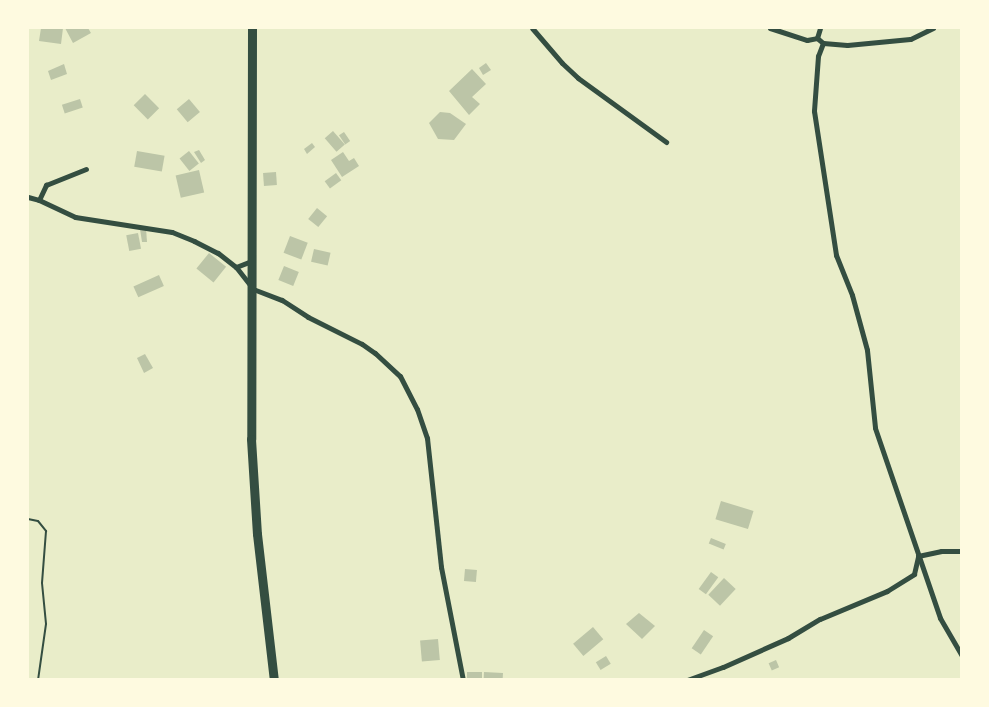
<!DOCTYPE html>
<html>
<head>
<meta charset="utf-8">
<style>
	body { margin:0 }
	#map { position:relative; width:989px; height:707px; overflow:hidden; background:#e9edc9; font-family:"Roboto Serif",serif }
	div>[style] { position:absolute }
	.building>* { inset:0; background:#bcc5a7; transform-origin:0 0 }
	.path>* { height:2px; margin:-1px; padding:0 1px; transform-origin:1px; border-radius:1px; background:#344e41 }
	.minor>* { height:5px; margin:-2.5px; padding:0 2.5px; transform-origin:2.5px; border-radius:2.5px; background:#344e41 }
	.primary>* { height:9px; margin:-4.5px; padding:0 4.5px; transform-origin:4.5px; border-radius:4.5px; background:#344e41 }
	span { translate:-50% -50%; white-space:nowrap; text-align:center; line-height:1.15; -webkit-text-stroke:5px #fefae0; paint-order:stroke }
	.frame { position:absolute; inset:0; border:29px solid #fefae0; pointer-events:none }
</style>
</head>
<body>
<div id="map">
	<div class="building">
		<div style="clip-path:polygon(41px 28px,63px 28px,61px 44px,39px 41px)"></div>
		<div style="clip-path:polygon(65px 28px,88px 28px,91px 33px,73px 43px)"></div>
		<div style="clip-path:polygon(486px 63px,491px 70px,483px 75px,479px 68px)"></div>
		<div style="clip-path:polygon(64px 64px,67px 74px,51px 80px,48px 71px)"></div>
		<div style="clip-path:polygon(472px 69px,486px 84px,472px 97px,480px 104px,469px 115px,449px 91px)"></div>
		<div style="left:145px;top:94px;width:20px;height:16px;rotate:45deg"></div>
		<div style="left:80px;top:99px;width:9px;height:19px;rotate:72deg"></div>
		<div style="left:189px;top:99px;width:17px;height:16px;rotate:50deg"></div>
		<div style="clip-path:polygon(440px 112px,450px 113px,466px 124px,454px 140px,438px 139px,429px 123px)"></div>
		<div style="left:333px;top:131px;width:18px;height:11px;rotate:49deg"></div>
		<div style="left:344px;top:132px;width:11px;height:6px;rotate:56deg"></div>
		<div style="clip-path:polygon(312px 143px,315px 147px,307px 154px,304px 149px)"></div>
		<div style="clip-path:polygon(199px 150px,205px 160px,201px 163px,194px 152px)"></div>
		<div style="left:137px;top:151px;width:28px;height:16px;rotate:10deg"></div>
		<div style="left:189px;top:151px;width:16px;height:12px;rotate:52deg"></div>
		<div style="clip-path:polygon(343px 152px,349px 161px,354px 158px,359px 166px,342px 177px,331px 160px)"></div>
		<div style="left:199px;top:170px;width:23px;height:24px;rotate:77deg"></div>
		<div style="left:276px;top:172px;width:13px;height:13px;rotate:86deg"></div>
		<div style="left:336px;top:173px;width:9px;height:14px;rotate:54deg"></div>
		<div style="left:317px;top:208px;width:13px;height:14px;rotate:39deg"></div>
		<div style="clip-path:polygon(146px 228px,147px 242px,142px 242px,140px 229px)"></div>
		<div style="left:138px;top:233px;width:16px;height:12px;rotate:79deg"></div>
		<div style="left:290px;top:236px;width:19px;height:18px;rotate:21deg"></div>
		<div style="left:314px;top:249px;width:17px;height:13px;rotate:13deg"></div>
		<div style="left:209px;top:253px;width:22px;height:20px;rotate:39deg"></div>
		<div style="left:284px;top:266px;width:16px;height:15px;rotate:22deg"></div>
		<div style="left:159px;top:275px;width:12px;height:28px;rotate:66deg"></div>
		<div style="clip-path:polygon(145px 354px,153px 368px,144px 373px,137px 358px)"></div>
		<div style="left:721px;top:501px;width:34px;height:19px;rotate:17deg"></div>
		<div style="left:711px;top:538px;width:16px;height:6px;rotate:22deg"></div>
		<div style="left:465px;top:569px;width:12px;height:12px;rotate:5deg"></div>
		<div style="left:711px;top:572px;width:9px;height:21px;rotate:36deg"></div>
		<div style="left:724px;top:578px;width:16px;height:23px;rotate:43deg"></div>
		<div style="clip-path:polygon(639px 613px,655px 626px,642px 639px,626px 624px)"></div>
		<div style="left:593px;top:627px;width:16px;height:26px;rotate:50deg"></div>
		<div style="left:704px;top:630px;width:11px;height:22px;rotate:34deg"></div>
		<div style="left:438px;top:639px;width:21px;height:18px;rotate:85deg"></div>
		<div style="left:606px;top:656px;width:9px;height:12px;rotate:58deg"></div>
		<div style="left:776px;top:660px;width:8px;height:8px;rotate:67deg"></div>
		<div style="left:482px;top:672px;width:8px;height:15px;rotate:90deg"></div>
		<div style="left:484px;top:672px;width:19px;height:8px;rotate:3deg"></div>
	</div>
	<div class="path">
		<div style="left:28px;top:519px;width:10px;rotate:11deg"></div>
		<div style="left:38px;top:521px;width:13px;rotate:51deg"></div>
		<div style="left:46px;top:531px;width:52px;rotate:94.4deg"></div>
		<div style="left:42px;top:583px;width:41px;rotate:84.4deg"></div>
		<div style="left:46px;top:624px;width:57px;rotate:98.1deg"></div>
	</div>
	<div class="minor">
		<div style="left:532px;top:28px;width:46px;rotate:49.4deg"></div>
		<div style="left:562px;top:63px;width:22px;rotate:43deg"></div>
		<div style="left:578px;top:78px;width:109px;rotate:36deg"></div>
		<div style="left:770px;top:28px;width:39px;rotate:18deg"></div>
		<div style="left:807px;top:40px;width:10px;rotate:-11deg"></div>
		<div style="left:817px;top:38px;width:8px;rotate:40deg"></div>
		<div style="left:933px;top:28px;width:25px;rotate:154deg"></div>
		<div style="left:910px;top:39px;width:63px;rotate:174.6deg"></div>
		<div style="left:847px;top:45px;width:24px;rotate:-175deg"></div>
		<div style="left:823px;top:43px;width:14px;rotate:111deg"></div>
		<div style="left:818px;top:56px;width:55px;rotate:94.2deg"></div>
		<div style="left:814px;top:111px;width:146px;rotate:81.3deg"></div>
		<div style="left:836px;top:255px;width:43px;rotate:68.2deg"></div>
		<div style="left:852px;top:295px;width:57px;rotate:74.7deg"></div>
		<div style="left:867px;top:350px;width:78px;rotate:84.1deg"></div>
		<div style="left:875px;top:428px;width:201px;rotate:71.1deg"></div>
		<div style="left:940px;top:618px;width:44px;rotate:59.9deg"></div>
		<div style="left:817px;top:38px;width:10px;rotate:-73deg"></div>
		<div style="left:28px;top:197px;width:11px;rotate:15deg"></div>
		<div style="left:39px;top:200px;width:40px;rotate:25deg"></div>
		<div style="left:75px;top:217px;width:98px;rotate:8.8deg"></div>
		<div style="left:172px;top:232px;width:24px;rotate:22deg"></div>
		<div style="left:194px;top:241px;width:27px;rotate:27deg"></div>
		<div style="left:218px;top:253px;width:23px;rotate:38deg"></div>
		<div style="left:236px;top:267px;width:28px;rotate:52deg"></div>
		<div style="left:253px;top:289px;width:31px;rotate:21deg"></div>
		<div style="left:282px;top:300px;width:31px;rotate:33deg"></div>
		<div style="left:308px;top:317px;width:60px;rotate:26.6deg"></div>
		<div style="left:362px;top:344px;width:16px;rotate:35deg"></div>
		<div style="left:375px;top:353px;width:34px;rotate:43deg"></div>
		<div style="left:400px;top:376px;width:37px;rotate:63deg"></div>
		<div style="left:417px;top:409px;width:31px;rotate:71deg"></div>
		<div style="left:427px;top:438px;width:130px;rotate:83.8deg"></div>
		<div style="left:441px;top:567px;width:115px;rotate:79deg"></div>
		<div style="left:39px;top:200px;width:17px;rotate:-65deg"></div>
		<div style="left:46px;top:185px;width:43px;rotate:-21.8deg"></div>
		<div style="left:236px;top:267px;width:17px;rotate:-21deg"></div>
		<div style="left:687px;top:680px;width:38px;rotate:-20deg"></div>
		<div style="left:723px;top:667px;width:71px;rotate:-24deg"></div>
		<div style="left:788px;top:638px;width:37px;rotate:-31deg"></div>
		<div style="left:820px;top:619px;width:73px;rotate:-22.7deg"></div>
		<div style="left:887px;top:591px;width:32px;rotate:-32deg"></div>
		<div style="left:914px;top:574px;width:18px;rotate:-77deg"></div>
		<div style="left:918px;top:556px;width:24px;rotate:-12deg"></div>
		<div style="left:941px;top:551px;width:21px"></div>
	</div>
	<div class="primary">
		<div style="left:252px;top:28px;width:411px;rotate:90.1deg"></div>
		<div style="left:251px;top:439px;width:95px;rotate:86.4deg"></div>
		<div style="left:257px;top:534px;width:147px;rotate:83.4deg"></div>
	</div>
	<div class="frame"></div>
</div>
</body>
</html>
